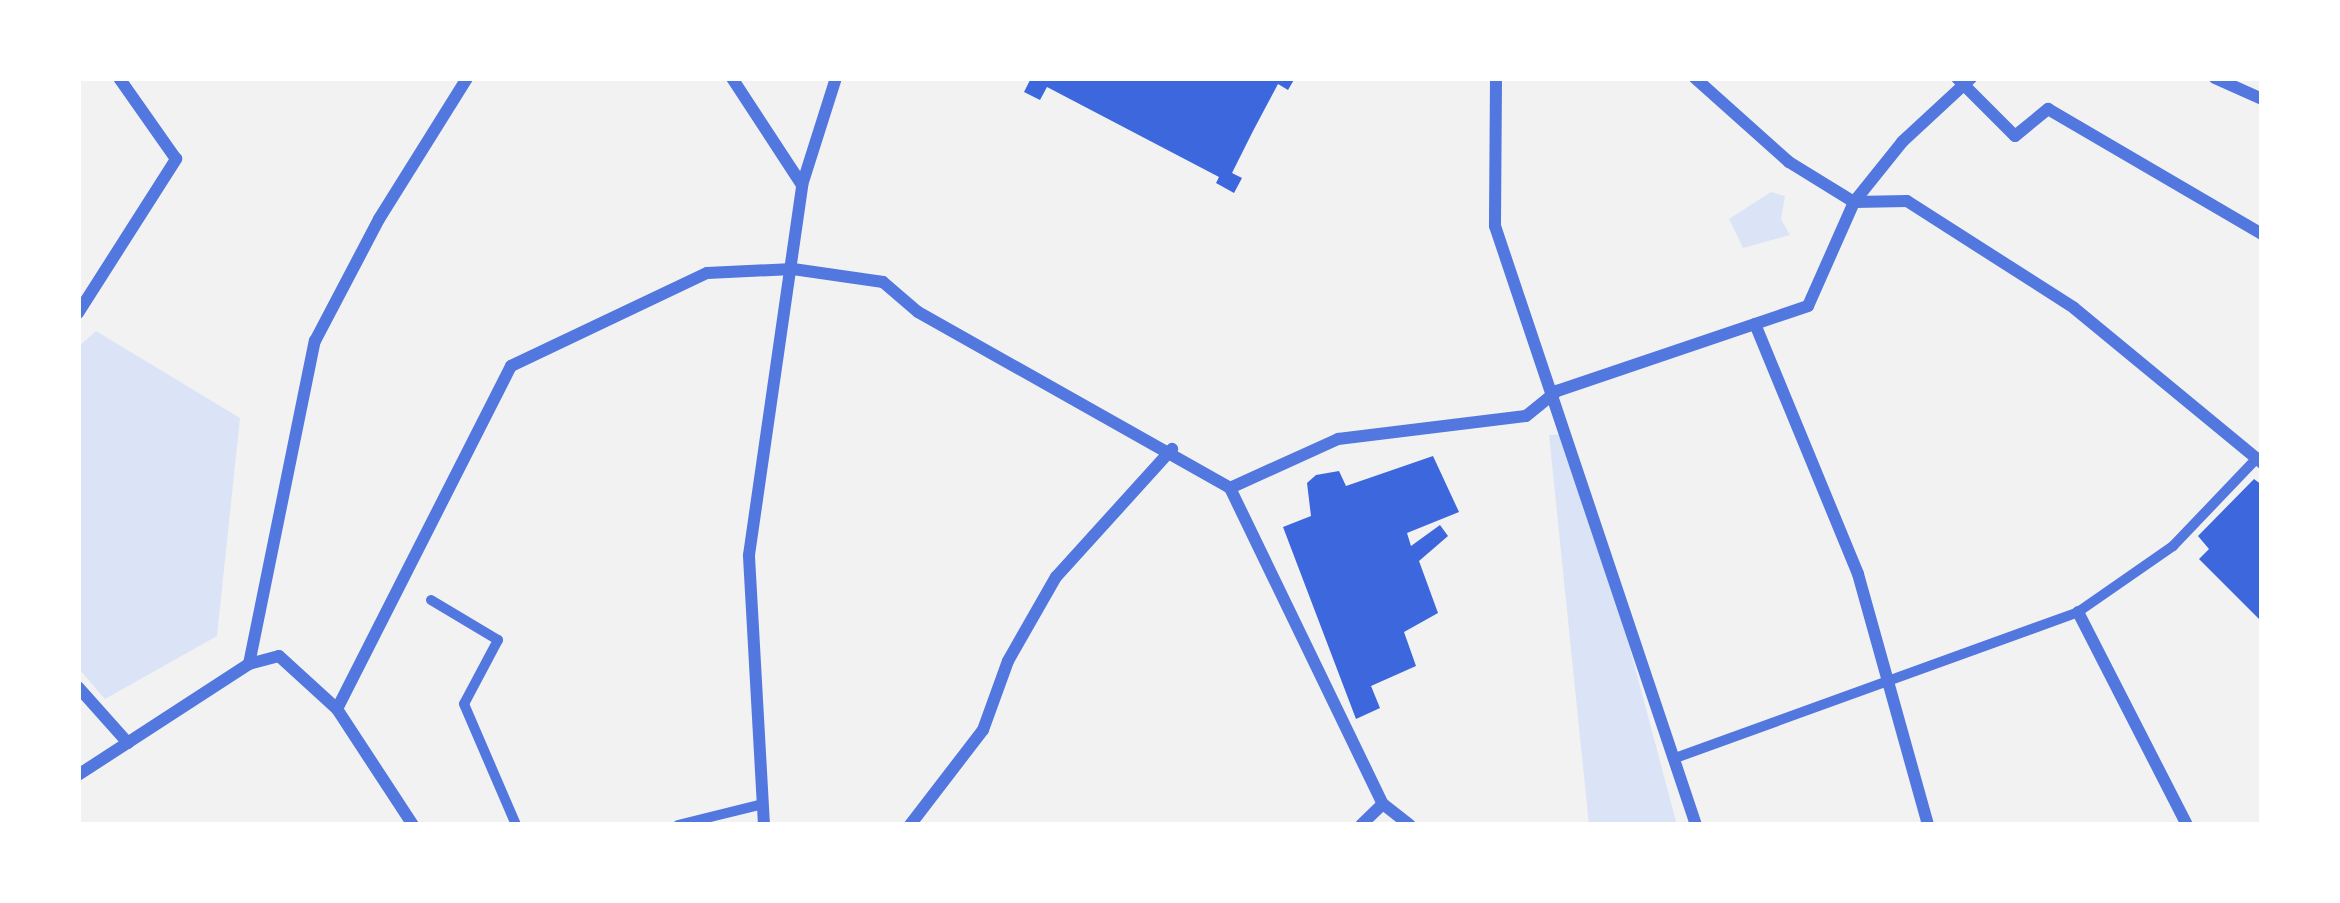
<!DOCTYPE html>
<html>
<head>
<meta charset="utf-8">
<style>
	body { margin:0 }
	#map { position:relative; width:2340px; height:903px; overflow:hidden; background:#f2f2f2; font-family:"Alegreya Sans",sans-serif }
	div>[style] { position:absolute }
	.green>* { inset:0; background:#dbe4f7 }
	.building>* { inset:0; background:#3d67dc }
	.pedestrian>* { height:10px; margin:-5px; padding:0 5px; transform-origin:5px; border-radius:5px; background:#5277de }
	.minor>* { height:12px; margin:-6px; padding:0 6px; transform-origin:6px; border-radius:6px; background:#5277de }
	span { translate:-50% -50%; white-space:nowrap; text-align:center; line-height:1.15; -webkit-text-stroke:10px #fff; paint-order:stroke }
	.frame { position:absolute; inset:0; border:81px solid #fff; pointer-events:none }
</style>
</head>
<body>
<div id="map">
	<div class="green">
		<div style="clip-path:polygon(1771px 192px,1785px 196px,1781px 219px,1790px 235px,1743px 248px,1729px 219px)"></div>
		<div style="clip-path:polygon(96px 331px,240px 418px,217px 636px,105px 699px,78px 668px,78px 347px)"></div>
		<div style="clip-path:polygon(1567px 434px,1604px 551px,1677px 825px,1589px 825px,1549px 435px)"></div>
	</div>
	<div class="building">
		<div style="clip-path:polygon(1031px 78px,1295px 78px,1288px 90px,1278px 84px,1253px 131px,1232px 173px,1242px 178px,1234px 193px,1216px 183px,1219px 177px,1047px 87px,1040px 100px,1024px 92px)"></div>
		<div style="clip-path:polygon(1433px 456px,1459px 512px,1407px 533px,1411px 546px,1440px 525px,1448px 536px,1419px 561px,1438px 613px,1404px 632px,1416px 666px,1371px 686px,1380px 708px,1356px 719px,1283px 527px,1311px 516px,1307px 483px,1316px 475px,1339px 471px,1346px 486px)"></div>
		<div style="clip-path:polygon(2254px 479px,2262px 485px,2262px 622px,2199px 559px,2209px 549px,2198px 536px)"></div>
	</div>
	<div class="pedestrian">
		<div style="left:431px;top:600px;width:78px;rotate:30.8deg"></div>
		<div style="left:498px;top:640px;width:72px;rotate:118deg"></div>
		<div style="left:464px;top:704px;width:132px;rotate:66.7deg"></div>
		<div style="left:1678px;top:757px;width:425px;rotate:-19.9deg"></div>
		<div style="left:2078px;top:612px;width:116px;rotate:-34.8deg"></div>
		<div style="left:2173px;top:546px;width:122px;rotate:-46.3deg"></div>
		<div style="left:678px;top:825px;width:83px;rotate:-13.9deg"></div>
	</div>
	<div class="minor">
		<div style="left:732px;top:78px;width:128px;rotate:56.8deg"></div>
		<div style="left:1496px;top:78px;width:148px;rotate:90.4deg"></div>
		<div style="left:1495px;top:226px;width:632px;rotate:71.45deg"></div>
		<div style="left:1695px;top:78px;width:126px;rotate:41.8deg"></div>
		<div style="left:1789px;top:162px;width:76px;rotate:31.6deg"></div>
		<div style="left:1854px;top:202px;width:53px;rotate:-1.1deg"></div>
		<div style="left:1907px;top:201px;width:198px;rotate:32.6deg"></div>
		<div style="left:2074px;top:308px;width:244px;rotate:39.5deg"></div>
		<div style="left:1957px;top:78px;width:82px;rotate:45deg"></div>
		<div style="left:2015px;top:136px;width:43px;rotate:-39.3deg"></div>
		<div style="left:2048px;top:109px;width:248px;rotate:30.3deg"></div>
		<div style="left:2215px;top:78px;width:51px;rotate:24.1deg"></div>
		<div style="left:78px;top:313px;width:183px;rotate:-57.5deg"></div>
		<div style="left:176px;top:159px;width:99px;rotate:-125.1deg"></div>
		<div style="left:1755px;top:324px;width:270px;rotate:67.6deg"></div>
		<div style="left:1858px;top:574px;width:261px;rotate:74.4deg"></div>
		<div style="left:1557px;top:391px;width:265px;rotate:-18.7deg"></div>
		<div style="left:1808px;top:306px;width:114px;rotate:-66.1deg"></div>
		<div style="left:1854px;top:202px;width:77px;rotate:-51.3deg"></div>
		<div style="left:1902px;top:142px;width:94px;rotate:-42.8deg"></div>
		<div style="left:1230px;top:488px;width:119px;rotate:-24.4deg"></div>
		<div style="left:1338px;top:439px;width:189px;rotate:-7deg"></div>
		<div style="left:1526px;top:416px;width:40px;rotate:-39deg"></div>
		<div style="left:2078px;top:612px;width:239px;rotate:62.9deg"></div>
		<div style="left:249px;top:664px;width:330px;rotate:-78.5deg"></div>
		<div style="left:315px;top:341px;width:138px;rotate:-62.3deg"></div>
		<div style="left:379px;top:219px;width:166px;rotate:-58deg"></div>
		<div style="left:78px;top:687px;width:75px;rotate:48.2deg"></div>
		<div style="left:337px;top:709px;width:385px;rotate:-63.1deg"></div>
		<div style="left:511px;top:366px;width:217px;rotate:-25.4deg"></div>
		<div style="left:707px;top:273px;width:86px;rotate:-2.7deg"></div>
		<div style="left:793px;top:269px;width:91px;rotate:8.2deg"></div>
		<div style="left:883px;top:282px;width:46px;rotate:40.6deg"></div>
		<div style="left:918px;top:312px;width:358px;rotate:29.4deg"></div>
		<div style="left:1230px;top:488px;width:351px;rotate:64.2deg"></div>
		<div style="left:1383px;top:804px;width:34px;rotate:38deg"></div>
		<div style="left:78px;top:775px;width:204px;rotate:-33deg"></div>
		<div style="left:249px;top:664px;width:31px;rotate:-15deg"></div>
		<div style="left:279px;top:656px;width:79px;rotate:42.4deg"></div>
		<div style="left:337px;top:709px;width:139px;rotate:56.8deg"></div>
		<div style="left:764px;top:825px;width:270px;rotate:-93.2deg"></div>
		<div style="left:749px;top:555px;width:374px;rotate:-81.8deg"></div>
		<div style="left:802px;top:185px;width:112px;rotate:-72.4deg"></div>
		<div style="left:910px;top:825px;width:120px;rotate:-52.5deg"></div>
		<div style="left:983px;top:730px;width:73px;rotate:-70.1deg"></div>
		<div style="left:1008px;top:661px;width:97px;rotate:-60.3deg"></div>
		<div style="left:1056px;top:577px;width:173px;rotate:-47.8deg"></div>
		<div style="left:1361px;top:825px;width:30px;rotate:-44deg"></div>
	</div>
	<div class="frame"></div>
</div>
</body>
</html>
